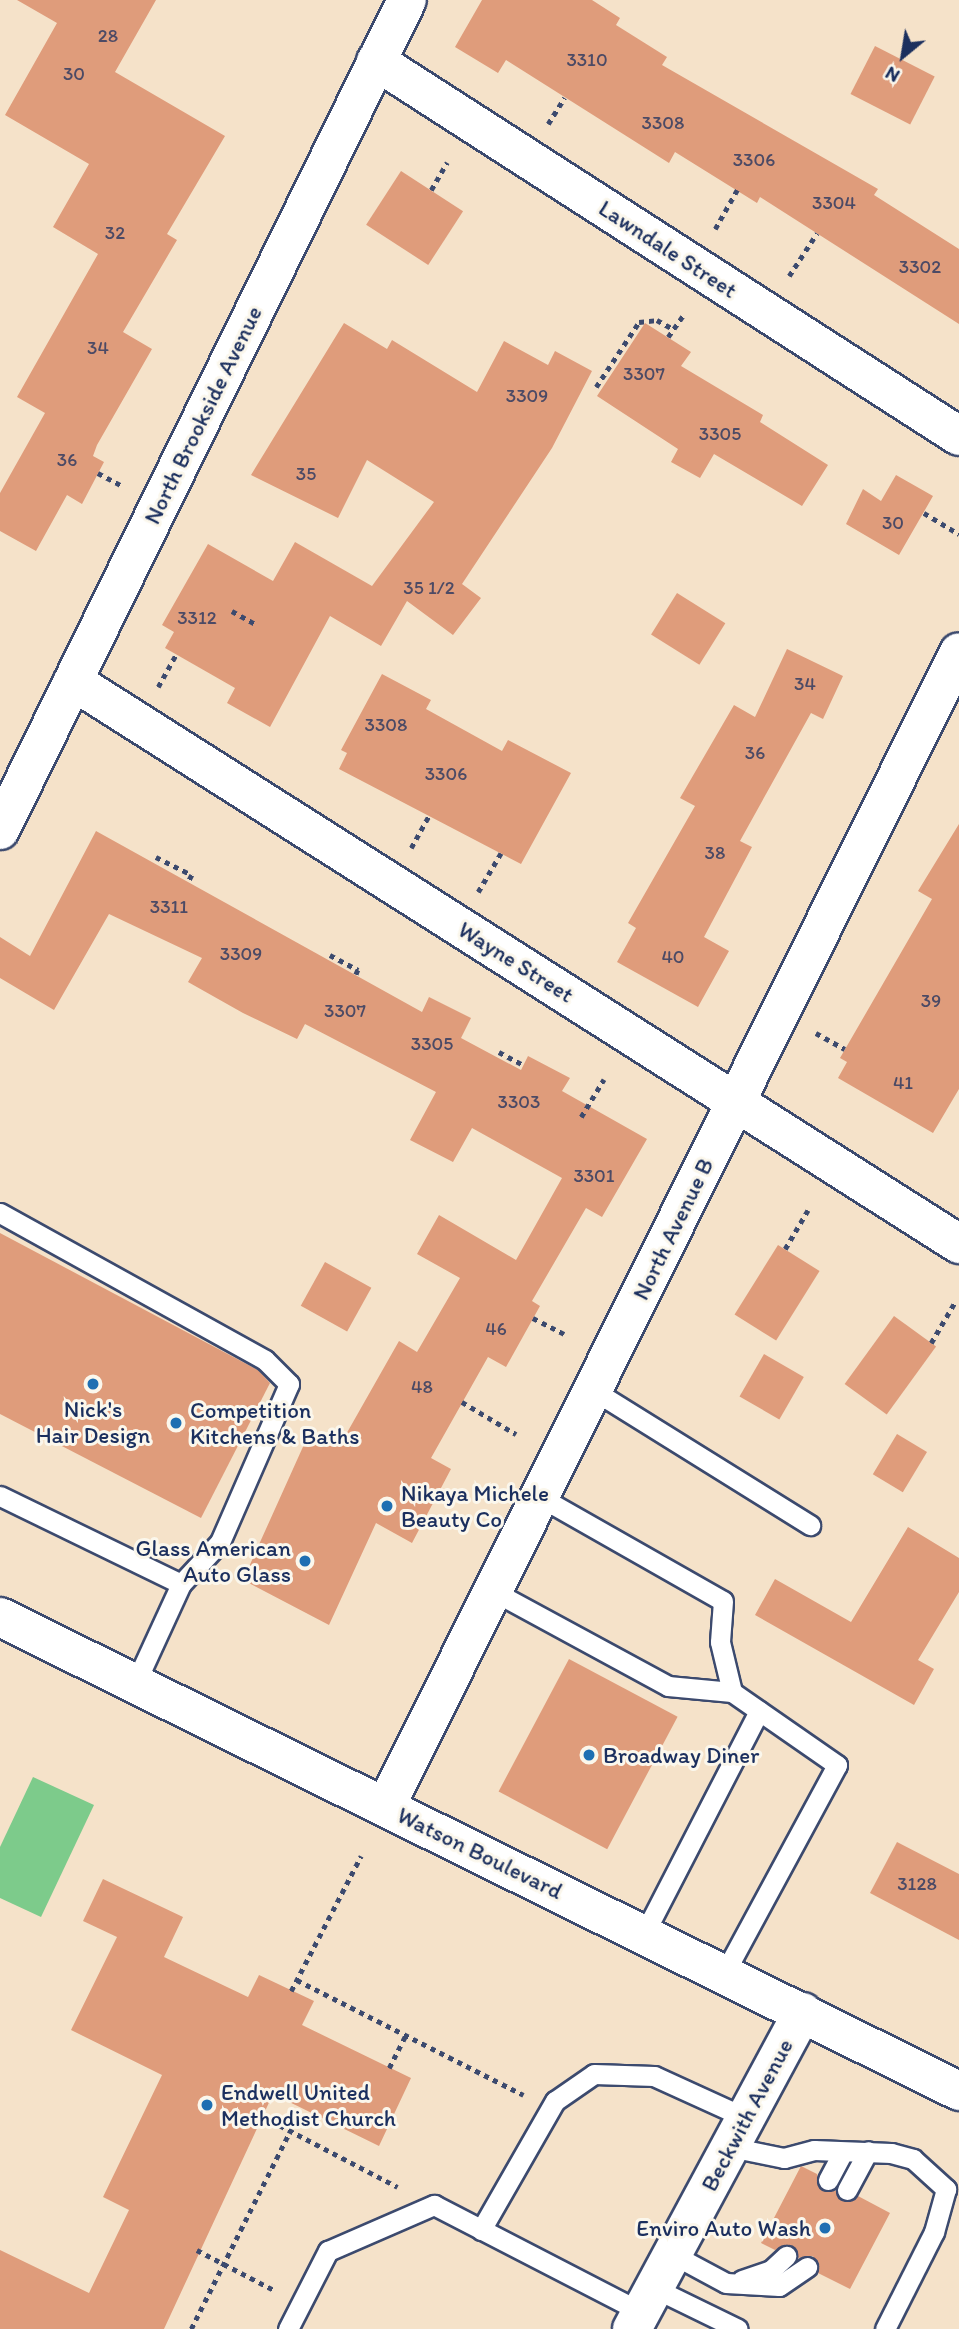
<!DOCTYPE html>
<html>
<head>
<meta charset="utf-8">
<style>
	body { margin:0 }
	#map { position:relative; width:959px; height:2329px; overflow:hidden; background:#f5e2c9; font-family:Itim,sans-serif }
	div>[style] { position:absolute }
	.green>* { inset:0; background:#7dcb8b }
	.building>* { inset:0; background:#df9c7b; transform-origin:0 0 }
	.path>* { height:4.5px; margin-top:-2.25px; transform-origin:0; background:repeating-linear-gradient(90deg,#3c4a6e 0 5px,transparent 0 10px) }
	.roads { filter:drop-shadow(2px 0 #3c4a6e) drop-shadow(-2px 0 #3c4a6e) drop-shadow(0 2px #3c4a6e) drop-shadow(0 -2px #3c4a6e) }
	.service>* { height:19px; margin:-9.5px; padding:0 9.5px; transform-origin:9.5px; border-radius:9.5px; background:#fff }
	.minor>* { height:38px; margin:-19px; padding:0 19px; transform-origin:19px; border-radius:19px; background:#fff }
	.tertiary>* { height:38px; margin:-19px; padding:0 19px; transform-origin:19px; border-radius:19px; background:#fff }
	.dots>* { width:19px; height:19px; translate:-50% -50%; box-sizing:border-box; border:4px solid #fbf7ec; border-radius:50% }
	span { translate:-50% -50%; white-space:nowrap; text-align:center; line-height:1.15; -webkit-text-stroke:6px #fbf7ec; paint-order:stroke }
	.number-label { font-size:19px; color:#4c4a65 }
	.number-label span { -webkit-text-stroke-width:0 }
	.street-label { font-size:23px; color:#1b2f5e }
	.poi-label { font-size:23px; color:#1b2f5e }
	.left { translate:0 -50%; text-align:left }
	.right { translate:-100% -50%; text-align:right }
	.north { position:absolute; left:868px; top:21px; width:70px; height:70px; -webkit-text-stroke:5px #fbf7ec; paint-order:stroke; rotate:210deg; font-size:19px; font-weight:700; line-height:28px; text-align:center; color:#1b2f5e }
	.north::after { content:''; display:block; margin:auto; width:24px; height:32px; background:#1b2f5e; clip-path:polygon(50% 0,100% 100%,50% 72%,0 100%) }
</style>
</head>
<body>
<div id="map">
	<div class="green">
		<div style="clip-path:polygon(33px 1777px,94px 1805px,41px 1917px,0 1898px,0 1847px)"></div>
	</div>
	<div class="building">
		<div style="clip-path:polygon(17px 0,156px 0,115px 72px,225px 136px,167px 234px,177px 240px,123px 332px,152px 349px,97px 445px,93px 456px,104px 462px,82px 504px,67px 495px,36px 551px,0 531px,0 493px,45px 413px,17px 397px,98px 254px,53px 227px,89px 164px,5px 115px,57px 23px)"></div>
		<div style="clip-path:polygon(482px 0,592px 0,620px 18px,616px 25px,667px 57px,662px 65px,878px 189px,874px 195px,959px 249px,959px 324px,760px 197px,757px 203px,675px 152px,669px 163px,506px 60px,498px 73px,455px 47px)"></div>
		<div style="left:875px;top:46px;width:67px;height:54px;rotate:27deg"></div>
		<div style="left:401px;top:171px;width:74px;height:64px;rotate:33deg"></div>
		<div style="clip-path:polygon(344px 323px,387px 349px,392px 340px,477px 392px,504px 341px,548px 365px,555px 351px,592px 371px,552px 448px,462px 584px,481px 598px,453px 635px,407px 601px,381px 646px,330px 616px,270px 727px,227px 703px,235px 688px,165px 648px,174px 632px,162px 625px,208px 544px,273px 581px,295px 542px,372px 586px,434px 502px,367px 460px,338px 518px,251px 475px)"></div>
		<div style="clip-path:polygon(645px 323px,691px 352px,681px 366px,763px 415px,760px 422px,828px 465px,802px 506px,714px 454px,700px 478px,671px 462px,678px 449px,597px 396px)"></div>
		<div style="clip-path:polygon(896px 475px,933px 496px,899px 555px,846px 524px,863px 489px,881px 501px)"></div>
		<div style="left:677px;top:593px;width:57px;height:49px;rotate:32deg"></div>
		<div style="clip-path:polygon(787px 649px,843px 676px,823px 719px,811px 713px,740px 841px,752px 847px,704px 937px,729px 951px,698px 1007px,617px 962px,636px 928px,628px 923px,695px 806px,680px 798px,734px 705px,755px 717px)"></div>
		<div style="clip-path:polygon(382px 674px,431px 700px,426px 709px,502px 751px,508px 740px,571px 773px,521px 864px,339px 769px,347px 753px,341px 750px)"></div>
		<div style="clip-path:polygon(959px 824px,959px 1089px,933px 1133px,838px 1078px,847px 1062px,840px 1058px,932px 899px,918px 891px)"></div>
		<div style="clip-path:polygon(96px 831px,422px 1012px,429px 997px,471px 1018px,461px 1038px,521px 1070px,528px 1056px,570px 1078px,562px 1091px,647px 1139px,602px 1217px,586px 1208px,532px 1301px,540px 1306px,506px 1367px,488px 1357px,431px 1458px,451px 1469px,412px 1543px,376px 1523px,329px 1625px,243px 1580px,311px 1429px,340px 1445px,399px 1341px,417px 1352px,460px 1278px,417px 1254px,439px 1215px,516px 1260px,562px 1178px,472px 1128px,453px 1162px,410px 1140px,436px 1092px,305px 1024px,297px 1039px,243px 1013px,188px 982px,202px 958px,109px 914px,54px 1010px,0 978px,0 937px,30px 956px)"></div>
		<div style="clip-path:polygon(0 1233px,258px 1370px,270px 1383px,201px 1518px,0 1414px)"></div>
		<div style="left:778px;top:1245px;width:49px;height:82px;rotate:32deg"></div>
		<div style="left:325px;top:1262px;width:53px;height:50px;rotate:29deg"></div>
		<div style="left:894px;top:1316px;width:52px;height:84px;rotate:36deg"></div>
		<div style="left:764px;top:1354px;width:46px;height:49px;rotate:30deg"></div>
		<div style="left:897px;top:1434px;width:35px;height:47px;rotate:31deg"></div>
		<div style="clip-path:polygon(908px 1527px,959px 1558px,959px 1592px,918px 1660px,934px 1669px,914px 1705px,755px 1615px,775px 1579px,851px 1622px)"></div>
		<div style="left:569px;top:1659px;width:123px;height:150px;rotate:28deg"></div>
		<div style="clip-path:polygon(897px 1842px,959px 1874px,959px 1940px,870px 1893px)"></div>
		<div style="clip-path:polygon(103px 1879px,183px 1917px,164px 1957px,248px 1997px,259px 1975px,314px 2001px,302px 2025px,411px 2078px,379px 2146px,273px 2094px,164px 2329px,0 2329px,0 2250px,89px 2293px,129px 2210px,103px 2197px,162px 2075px,71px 2030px,117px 1937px,83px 1921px)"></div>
		<div style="clip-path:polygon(801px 2166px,817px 2174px,823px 2191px,835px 2190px,847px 2202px,858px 2196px,890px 2213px,850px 2289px,818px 2273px,813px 2256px,798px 2258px,790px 2245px,775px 2250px,761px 2243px)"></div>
	</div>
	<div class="path">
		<div style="left:548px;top:124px;width:31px;rotate:-58deg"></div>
		<div style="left:431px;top:190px;width:32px;rotate:-60deg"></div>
		<div style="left:715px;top:229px;width:45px;rotate:-60.6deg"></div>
		<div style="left:789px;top:276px;width:51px;rotate:-56.9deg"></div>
		<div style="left:668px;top:337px;width:29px;rotate:-55deg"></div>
		<div style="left:596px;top:387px;width:78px;rotate:-56.5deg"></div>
		<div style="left:639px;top:322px;width:18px;rotate:-6deg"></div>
		<div style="left:657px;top:320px;width:18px;rotate:29deg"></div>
		<div style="left:98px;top:473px;width:27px;rotate:28deg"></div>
		<div style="left:924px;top:513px;width:41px;rotate:31deg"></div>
		<div style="left:232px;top:611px;width:26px;rotate:29deg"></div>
		<div style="left:158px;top:687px;width:38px;rotate:-61deg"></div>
		<div style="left:411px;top:848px;width:38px;rotate:-61deg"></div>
		<div style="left:156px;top:857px;width:40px;rotate:26.6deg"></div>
		<div style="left:192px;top:875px;width:7px;rotate:117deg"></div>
		<div style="left:478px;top:892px;width:45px;rotate:-59.5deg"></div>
		<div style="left:330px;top:955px;width:32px;rotate:28deg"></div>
		<div style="left:358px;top:970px;width:5px;rotate:112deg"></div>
		<div style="left:816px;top:1033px;width:33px;rotate:29deg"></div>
		<div style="left:499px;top:1052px;width:27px;rotate:28deg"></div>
		<div style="left:581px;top:1117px;width:44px;rotate:-58.8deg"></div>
		<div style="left:785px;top:1249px;width:45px;rotate:-59.5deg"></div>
		<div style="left:533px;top:1318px;width:35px;rotate:27deg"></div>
		<div style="left:931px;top:1343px;width:48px;rotate:-59.7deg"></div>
		<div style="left:462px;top:1402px;width:63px;rotate:30.7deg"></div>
		<div style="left:297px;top:1980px;width:254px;rotate:26.9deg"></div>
		<div style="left:291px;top:1991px;width:152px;rotate:-62.6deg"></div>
		<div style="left:389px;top:2068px;width:37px;rotate:-63deg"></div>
		<div style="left:262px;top:2116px;width:153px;rotate:27.6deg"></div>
		<div style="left:197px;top:2250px;width:87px;rotate:27.5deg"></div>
		<div style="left:191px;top:2329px;width:221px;rotate:-63.4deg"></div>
	</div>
	<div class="roads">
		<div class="service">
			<div style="left:0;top:1213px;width:303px;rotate:29deg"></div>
			<div style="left:265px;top:1360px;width:34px;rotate:45deg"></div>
			<div style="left:289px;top:1384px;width:172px;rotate:113.6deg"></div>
			<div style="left:220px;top:1542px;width:57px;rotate:132.9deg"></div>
			<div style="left:593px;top:1390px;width:256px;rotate:31.9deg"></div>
			<div style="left:0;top:1496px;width:201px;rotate:25.9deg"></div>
			<div style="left:181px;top:1584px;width:110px;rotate:114.7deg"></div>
			<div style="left:540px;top:1497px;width:210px;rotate:29.6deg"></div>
			<div style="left:723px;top:1601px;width:41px;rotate:94.2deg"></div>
			<div style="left:720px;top:1642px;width:51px;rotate:76.5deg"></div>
			<div style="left:732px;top:1692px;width:128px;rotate:34.8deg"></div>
			<div style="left:837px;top:1765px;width:238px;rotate:118.4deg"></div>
			<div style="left:493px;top:1591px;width:199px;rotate:28.5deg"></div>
			<div style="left:668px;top:1686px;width:64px;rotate:5.4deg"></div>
			<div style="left:644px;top:1934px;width:251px;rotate:-62.7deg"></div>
			<div style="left:730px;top:2147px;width:55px;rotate:11.5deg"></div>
			<div style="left:784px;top:2158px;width:31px;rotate:-15deg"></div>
			<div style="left:814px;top:2150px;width:77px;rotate:2.2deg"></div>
			<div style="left:891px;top:2153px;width:23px;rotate:15deg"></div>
			<div style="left:913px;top:2159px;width:45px;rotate:42.3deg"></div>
			<div style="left:946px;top:2189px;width:45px;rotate:105.6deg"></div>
			<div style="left:934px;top:2232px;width:109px;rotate:116.8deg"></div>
			<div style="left:828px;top:2180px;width:30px;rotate:-62deg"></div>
			<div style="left:847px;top:2190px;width:44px;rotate:-61.7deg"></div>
			<div style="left:481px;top:2230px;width:149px;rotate:-60.2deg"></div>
			<div style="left:555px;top:2101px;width:47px;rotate:-34.7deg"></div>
			<div style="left:594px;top:2074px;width:60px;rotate:1.9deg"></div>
			<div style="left:654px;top:2076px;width:101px;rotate:24.5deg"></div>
			<div style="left:672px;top:2254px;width:61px;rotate:28.2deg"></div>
			<div style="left:726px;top:2283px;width:53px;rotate:3.2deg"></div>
			<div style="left:779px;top:2286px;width:34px;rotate:-34deg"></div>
			<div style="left:742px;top:2280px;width:31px;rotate:-19deg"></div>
			<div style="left:771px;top:2270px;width:21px;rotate:-43deg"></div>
			<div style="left:654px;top:2288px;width:93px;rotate:26deg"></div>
			<div style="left:288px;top:2329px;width:88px;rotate:-62.9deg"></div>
			<div style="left:328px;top:2251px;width:116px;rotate:-23.5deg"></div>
			<div style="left:434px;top:2205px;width:233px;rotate:27.3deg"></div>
		</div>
		<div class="minor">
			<div style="left:376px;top:61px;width:693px;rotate:32.75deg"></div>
			<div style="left:73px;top:681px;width:1050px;rotate:32.43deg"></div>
			<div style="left:0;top:830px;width:924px;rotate:-63.88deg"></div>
			<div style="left:386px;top:1806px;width:1288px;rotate:-63.59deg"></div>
			<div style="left:632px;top:2329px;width:360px;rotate:-61.7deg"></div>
		</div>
		<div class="tertiary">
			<div style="left:0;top:1617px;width:1070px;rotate:26.3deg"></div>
		</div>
	</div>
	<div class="dots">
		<div style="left:93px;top:1384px;background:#1f6fb2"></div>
		<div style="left:176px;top:1423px;background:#1f6fb2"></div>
		<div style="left:387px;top:1506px;background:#1f6fb2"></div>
		<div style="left:305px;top:1561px;background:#1f6fb2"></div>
		<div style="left:589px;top:1755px;background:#1f6fb2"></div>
		<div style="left:207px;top:2105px;background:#1f6fb2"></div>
		<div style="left:825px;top:2228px;background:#1f6fb2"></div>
	</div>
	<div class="number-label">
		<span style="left:108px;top:36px">28</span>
		<span style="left:587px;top:60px">3310</span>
		<span style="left:74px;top:74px">30</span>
		<span style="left:663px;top:123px">3308</span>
		<span style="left:754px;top:160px">3306</span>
		<span style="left:834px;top:203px">3304</span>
		<span style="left:115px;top:233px">32</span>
		<span style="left:920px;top:267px">3302</span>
		<span style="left:98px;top:348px">34</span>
		<span style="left:644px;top:374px">3307</span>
		<span style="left:527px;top:396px">3309</span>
		<span style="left:720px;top:434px">3305</span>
		<span style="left:67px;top:460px">36</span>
		<span style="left:306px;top:474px">35</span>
		<span style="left:893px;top:523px">30</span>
		<span style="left:429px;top:588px">35 1/2</span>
		<span style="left:197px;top:618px">3312</span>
		<span style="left:805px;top:684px">34</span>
		<span style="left:386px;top:725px">3308</span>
		<span style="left:755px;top:753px">36</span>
		<span style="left:446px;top:774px">3306</span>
		<span style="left:715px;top:853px">38</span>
		<span style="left:169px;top:907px">3311</span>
		<span style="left:241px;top:954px">3309</span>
		<span style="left:673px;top:957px">40</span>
		<span style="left:931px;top:1001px">39</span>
		<span style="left:345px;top:1011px">3307</span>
		<span style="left:432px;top:1044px">3305</span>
		<span style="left:903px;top:1083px">41</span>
		<span style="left:519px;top:1102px">3303</span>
		<span style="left:594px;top:1176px">3301</span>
		<span style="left:496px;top:1329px">46</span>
		<span style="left:422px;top:1387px">48</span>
		<span style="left:917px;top:1884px">3128</span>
	</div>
	<div class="street-label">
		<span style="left:668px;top:249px;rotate:33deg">Lawndale Street</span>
		<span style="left:203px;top:415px;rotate:-64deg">North Brookside Avenue</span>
		<span style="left:516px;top:962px;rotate:32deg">Wayne Street</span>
		<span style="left:673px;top:1229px;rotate:-64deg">North Avenue B</span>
		<span style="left:480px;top:1853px;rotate:26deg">Watson Boulevard</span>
		<span style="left:747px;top:2115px;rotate:-62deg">Beckwith Avenue</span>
	</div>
	<div class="poi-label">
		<span style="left:93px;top:1422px">Nick's<br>Hair Design</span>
		<span class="left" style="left:190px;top:1423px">Competition<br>Kitchens &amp; Baths</span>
		<span class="left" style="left:401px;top:1506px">Nikaya Michele<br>Beauty Co</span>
		<span class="right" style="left:291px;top:1561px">Glass American<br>Auto Glass</span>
		<span class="left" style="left:603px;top:1755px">Broadway Diner</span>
		<span class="left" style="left:221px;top:2105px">Endwell United<br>Methodist Church</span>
		<span class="right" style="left:811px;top:2228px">Enviro Auto Wash</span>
	</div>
	<div class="north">N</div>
</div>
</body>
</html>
